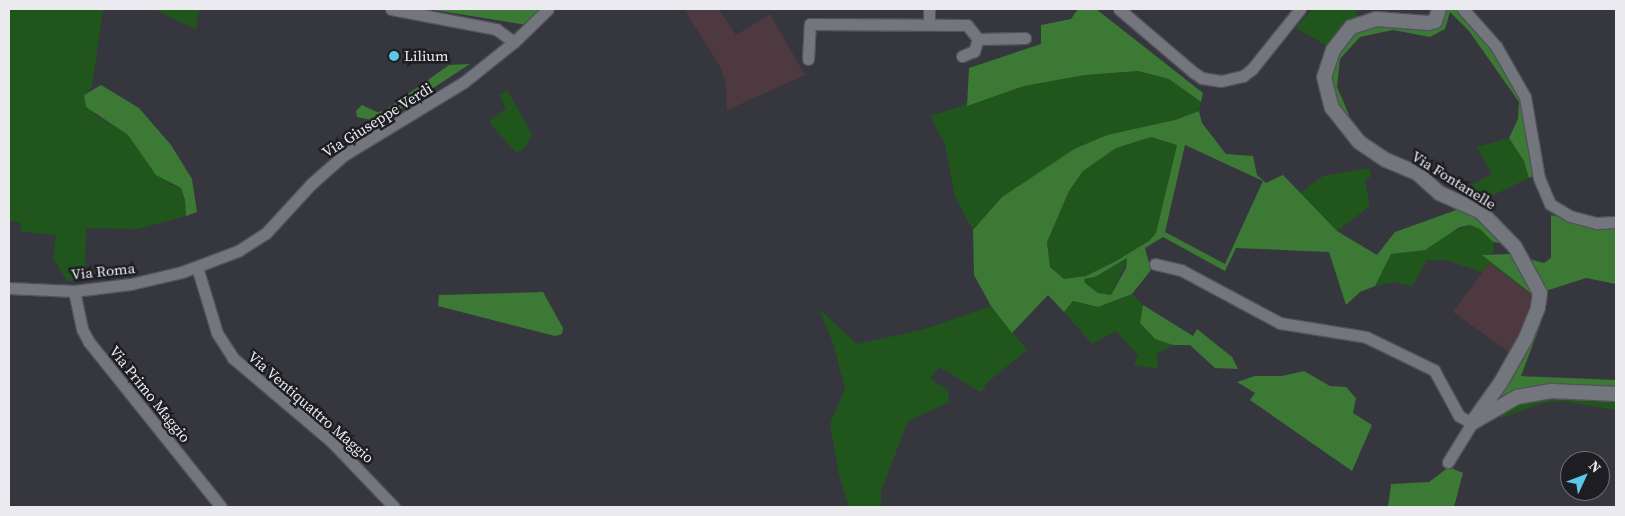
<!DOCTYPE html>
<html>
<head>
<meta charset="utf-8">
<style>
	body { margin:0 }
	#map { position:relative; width:1625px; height:516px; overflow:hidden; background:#36373e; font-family:"Source Serif 4",serif }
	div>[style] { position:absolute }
	.industrial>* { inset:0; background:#4d393f }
	.green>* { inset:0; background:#20561c }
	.forest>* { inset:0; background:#3b7935 }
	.roads { filter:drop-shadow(1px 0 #52535a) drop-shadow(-1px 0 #52535a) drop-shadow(0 1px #52535a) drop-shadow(0 -1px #52535a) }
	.minor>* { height:11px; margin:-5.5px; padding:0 5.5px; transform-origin:5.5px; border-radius:5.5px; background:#74767e }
	.tertiary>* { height:14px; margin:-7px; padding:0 7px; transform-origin:7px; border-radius:7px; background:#74767e }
	.dots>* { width:14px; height:14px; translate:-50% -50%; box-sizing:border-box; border:2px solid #1e1e22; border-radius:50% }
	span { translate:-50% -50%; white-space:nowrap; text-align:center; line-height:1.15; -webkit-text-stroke:5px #1e1e22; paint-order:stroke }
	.poi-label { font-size:15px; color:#eaeaef }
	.left { translate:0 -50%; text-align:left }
	.street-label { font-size:15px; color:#eaeaef }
	.frame { position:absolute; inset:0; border:10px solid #eaeaef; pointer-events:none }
	.north { position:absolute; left:1560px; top:451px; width:50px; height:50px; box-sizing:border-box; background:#1e1e22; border:1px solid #707074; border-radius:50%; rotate:47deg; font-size:14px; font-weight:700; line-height:20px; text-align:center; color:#eaeaef }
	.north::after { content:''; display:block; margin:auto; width:18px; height:22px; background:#5bc7e7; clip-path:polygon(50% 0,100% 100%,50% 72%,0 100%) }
</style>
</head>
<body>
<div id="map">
	<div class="industrial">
		<div style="clip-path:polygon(684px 9px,718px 9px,736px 35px,770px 14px,805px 75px,727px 110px,726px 84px,721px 68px)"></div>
		<div style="clip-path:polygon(1489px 263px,1533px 295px,1522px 328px,1509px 352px,1453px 312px)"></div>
	</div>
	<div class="green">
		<div style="clip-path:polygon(9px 9px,103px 9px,92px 87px,84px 95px,95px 115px,128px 135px,171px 185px,181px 188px,185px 200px,186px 216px,138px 229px,86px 228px,85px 280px,67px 281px,53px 258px,56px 235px,20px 231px,21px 223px,9px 221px)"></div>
		<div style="clip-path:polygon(155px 9px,199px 9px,196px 29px,182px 23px)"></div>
		<div style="clip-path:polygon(1312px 9px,1355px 9px,1359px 19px,1344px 26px,1329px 47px,1296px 28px)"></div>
		<div style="clip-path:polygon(1138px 71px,1169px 79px,1201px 102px,1199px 111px,1175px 120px,1107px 135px,1074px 149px,1002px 197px,973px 230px,955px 197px,945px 144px,930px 116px,1024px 86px,1085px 75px)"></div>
		<div style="clip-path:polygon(507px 90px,532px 134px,526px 147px,516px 153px,489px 122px,506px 108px,499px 95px)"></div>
		<div style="clip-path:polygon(1151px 137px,1177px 145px,1156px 233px,1149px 241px,1116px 261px,1086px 276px,1064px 279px,1050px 267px,1047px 242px,1069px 191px,1083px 171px,1116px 148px)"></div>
		<div style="clip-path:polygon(1509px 138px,1524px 161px,1529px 178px,1479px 202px,1470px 186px,1492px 174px,1477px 147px)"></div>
		<div style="clip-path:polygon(1369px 168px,1371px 176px,1365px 181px,1370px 206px,1337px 231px,1300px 193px,1323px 176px)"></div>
		<div style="clip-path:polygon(1470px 225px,1480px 229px,1493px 242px,1494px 253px,1483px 255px,1533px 295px,1489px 263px,1482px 272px,1446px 260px,1427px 260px,1412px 286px,1395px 282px,1375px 286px,1391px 254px,1406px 252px)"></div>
		<div style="clip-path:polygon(1128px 258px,1111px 295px,1098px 293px,1084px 283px,1083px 279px,1095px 277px)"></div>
		<div style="clip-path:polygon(1132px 294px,1143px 305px,1140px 323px,1155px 339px,1173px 345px,1157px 354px,1158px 369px,1134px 365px,1138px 355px,1116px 331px,1092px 344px,1064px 312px,1073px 301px,1098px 307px)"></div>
		<div style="clip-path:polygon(991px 306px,1027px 350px,984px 385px,986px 388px,980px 392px,940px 367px,930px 378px,948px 390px,949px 402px,908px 421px,881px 491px,881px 507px,849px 507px,839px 475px,830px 424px,845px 388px,833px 343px,819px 309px,857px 344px,922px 330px)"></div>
		<div style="clip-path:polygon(1533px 398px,1616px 398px,1616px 410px,1564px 401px,1543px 403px,1501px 418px,1498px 416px,1498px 412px)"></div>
	</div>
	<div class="forest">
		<div style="clip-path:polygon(428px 9px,544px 9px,527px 25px)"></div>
		<div style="clip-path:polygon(1078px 9px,1096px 9px,1203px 93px,1201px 102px,1169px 79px,1138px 71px,1085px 75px,1024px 86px,967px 106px,969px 68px,1041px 44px,1041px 25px,1071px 19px)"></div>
		<div style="clip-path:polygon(1448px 9px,1458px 9px,1495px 50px,1524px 102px,1533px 176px,1529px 178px,1524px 161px,1509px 138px,1518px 119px,1519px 102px,1469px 31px,1450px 12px,1445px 29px,1430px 37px,1393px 30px,1360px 37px,1340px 59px,1337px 87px,1352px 122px,1339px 105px,1333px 85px,1333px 67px,1339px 50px,1350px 35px,1361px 27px,1443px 18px)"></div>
		<div style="clip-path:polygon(470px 64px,381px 122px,357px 117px,356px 111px,362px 105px,377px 112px,384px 111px,449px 65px)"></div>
		<div style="clip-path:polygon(101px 85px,139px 108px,171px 145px,192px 179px,197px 212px,186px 216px,185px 200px,181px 188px,156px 175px,128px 135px,86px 107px,84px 95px)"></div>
		<div style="clip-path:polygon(evenodd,1199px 111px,1202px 123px,1226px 154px,1253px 156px,1257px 175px,1266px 183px,1283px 175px,1337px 231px,1377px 255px,1395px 232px,1462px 208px,1476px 213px,1507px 244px,1493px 242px,1480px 229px,1470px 225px,1460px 227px,1425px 250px,1391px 254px,1375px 286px,1360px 292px,1346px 305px,1329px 252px,1236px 248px,1225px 271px,1163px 237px,1145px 248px,1151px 270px,1132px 294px,1098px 307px,1073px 301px,1064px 312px,1048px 295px,1012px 333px,991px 306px,974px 275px,973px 230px,1002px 197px,1074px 149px,1107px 135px,1175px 120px,1199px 111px,1151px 137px,1177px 145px,1156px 233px,1149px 241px,1116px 261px,1086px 276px,1064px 279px,1050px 267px,1047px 242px,1069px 191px,1083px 171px,1116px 148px,1151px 137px,1199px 111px,1185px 145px,1263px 181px,1225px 264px,1165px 232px,1185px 145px,1199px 111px,1127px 258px,1126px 268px,1111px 295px,1098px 293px,1085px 283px,1084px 279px,1095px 277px,1127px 258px)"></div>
		<div style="clip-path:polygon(1551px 215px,1603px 227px,1616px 225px,1616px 284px,1586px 278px,1533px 295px,1482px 255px,1509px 254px,1544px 263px,1551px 258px)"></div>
		<div style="clip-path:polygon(543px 292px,563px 328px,562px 334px,555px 336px,438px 306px,439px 295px)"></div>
		<div style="clip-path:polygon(1143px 305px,1193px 336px,1197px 329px,1232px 357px,1238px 369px,1215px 368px,1190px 345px,1173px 345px,1155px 339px,1140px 323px)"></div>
		<div style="clip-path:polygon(1537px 321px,1541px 323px,1521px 376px,1616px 380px,1616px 390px,1512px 392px,1499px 397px,1498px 391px)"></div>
		<div style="clip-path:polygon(1304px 371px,1330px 386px,1346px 387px,1356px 398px,1353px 413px,1372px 425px,1352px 471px,1250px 400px,1255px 393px,1237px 382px,1255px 376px,1282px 376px)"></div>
		<div style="clip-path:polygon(1449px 467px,1463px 473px,1454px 507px,1388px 507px,1391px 484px,1429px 482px)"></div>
	</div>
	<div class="roads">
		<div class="minor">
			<div style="left:391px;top:9px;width:107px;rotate:10.8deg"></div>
			<div style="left:496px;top:29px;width:22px;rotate:36deg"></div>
			<div style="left:929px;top:9px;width:15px;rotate:90deg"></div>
			<div style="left:1119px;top:9px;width:97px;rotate:40.4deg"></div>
			<div style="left:1193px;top:72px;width:11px;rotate:34deg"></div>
			<div style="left:1202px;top:78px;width:19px;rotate:9deg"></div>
			<div style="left:1221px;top:81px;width:23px;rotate:-13deg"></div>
			<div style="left:1243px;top:76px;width:11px;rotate:-38deg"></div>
			<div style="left:1252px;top:69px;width:77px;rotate:-51.3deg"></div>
			<div style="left:1463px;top:9px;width:50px;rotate:48.3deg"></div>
			<div style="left:1496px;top:46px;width:59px;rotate:60.4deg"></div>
			<div style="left:1525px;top:97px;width:82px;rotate:80.2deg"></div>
			<div style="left:1539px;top:178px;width:28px;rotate:67deg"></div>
			<div style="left:1550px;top:204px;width:23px;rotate:31deg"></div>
			<div style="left:1570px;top:216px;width:28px;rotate:15deg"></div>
			<div style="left:1597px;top:223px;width:19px;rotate:-3deg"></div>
			<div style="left:978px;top:39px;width:47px;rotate:-1.2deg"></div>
			<div style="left:808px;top:59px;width:35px;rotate:-87deg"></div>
			<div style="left:810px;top:24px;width:157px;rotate:0.4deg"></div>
			<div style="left:967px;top:25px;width:18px;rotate:52deg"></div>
			<div style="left:978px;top:39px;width:13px;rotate:108deg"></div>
			<div style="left:974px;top:51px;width:13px;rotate:157deg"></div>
			<div style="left:1155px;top:264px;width:27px;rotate:13deg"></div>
			<div style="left:1181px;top:270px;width:112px;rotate:28.2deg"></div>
			<div style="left:1280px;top:323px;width:87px;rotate:9.2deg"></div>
			<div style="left:1366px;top:337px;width:76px;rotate:25.9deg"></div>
			<div style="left:1434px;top:370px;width:52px;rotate:61.5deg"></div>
			<div style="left:1459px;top:416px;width:15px;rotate:28deg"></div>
			<div style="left:1472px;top:423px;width:46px;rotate:121.6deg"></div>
			<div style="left:197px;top:267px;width:69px;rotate:73.1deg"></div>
			<div style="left:217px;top:333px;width:30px;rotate:57deg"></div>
			<div style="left:233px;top:358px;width:128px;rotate:40.3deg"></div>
			<div style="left:331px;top:441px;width:91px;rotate:46.3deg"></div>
			<div style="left:9px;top:288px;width:65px;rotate:2.6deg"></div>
			<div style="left:74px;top:291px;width:57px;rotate:-7deg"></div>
			<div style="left:131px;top:284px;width:52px;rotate:-13.2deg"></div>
			<div style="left:182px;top:272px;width:60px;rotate:-20.6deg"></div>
			<div style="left:238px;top:251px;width:33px;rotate:-33deg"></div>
			<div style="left:266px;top:233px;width:67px;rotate:-47.4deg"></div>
			<div style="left:311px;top:184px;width:44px;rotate:-41.3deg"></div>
			<div style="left:344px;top:155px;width:140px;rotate:-31.3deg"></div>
			<div style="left:464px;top:82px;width:64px;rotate:-38.7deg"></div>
			<div style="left:514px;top:42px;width:47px;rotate:-44.1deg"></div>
			<div style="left:74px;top:291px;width:39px;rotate:78deg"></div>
			<div style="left:82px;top:329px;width:15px;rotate:62deg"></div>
			<div style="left:89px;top:342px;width:211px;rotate:51.3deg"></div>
		</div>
		<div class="tertiary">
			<div style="left:1439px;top:9px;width:13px;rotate:108deg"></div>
			<div style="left:1435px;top:21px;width:7px;rotate:164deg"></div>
			<div style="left:1428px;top:23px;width:52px;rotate:-175.6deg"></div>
			<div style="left:1376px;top:19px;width:26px;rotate:162deg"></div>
			<div style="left:1351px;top:27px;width:29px;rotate:128deg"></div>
			<div style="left:1333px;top:50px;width:28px;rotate:108deg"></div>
			<div style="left:1324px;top:77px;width:32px;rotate:76deg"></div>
			<div style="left:1332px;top:108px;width:43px;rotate:51.5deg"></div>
			<div style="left:1359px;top:142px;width:32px;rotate:34deg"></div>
			<div style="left:1386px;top:160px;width:34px;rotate:23deg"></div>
			<div style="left:1417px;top:173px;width:30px;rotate:42deg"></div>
			<div style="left:1439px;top:193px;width:46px;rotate:24.3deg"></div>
			<div style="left:1481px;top:212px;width:49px;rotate:45.8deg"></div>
			<div style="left:1515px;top:247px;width:52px;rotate:61.5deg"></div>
			<div style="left:1540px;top:293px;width:15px;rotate:98deg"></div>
			<div style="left:1538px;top:308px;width:32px;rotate:112deg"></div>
			<div style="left:1526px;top:338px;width:51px;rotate:119.6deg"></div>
			<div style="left:1501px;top:382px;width:50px;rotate:125.3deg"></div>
			<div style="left:1472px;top:423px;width:52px;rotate:-30deg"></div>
			<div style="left:1517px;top:397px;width:36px;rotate:-10deg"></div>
			<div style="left:1552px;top:391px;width:64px;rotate:2.7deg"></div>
		</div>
	</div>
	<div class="dots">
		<div style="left:394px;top:56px;background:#5bc7e7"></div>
	</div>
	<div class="poi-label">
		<span class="left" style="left:404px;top:56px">Lilium</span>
	</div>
	<div class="street-label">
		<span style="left:377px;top:120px;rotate:-32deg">Via Giuseppe Verdi</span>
		<span style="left:1454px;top:180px;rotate:32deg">Via Fontanelle</span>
		<span style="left:103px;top:271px;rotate:-6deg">Via Roma</span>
		<span style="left:150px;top:394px;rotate:51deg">Via Primo Maggio</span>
		<span style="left:311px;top:407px;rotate:41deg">Via Ventiquattro Maggio</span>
	</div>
	<div class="frame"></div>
	<div class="north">N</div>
</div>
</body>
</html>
